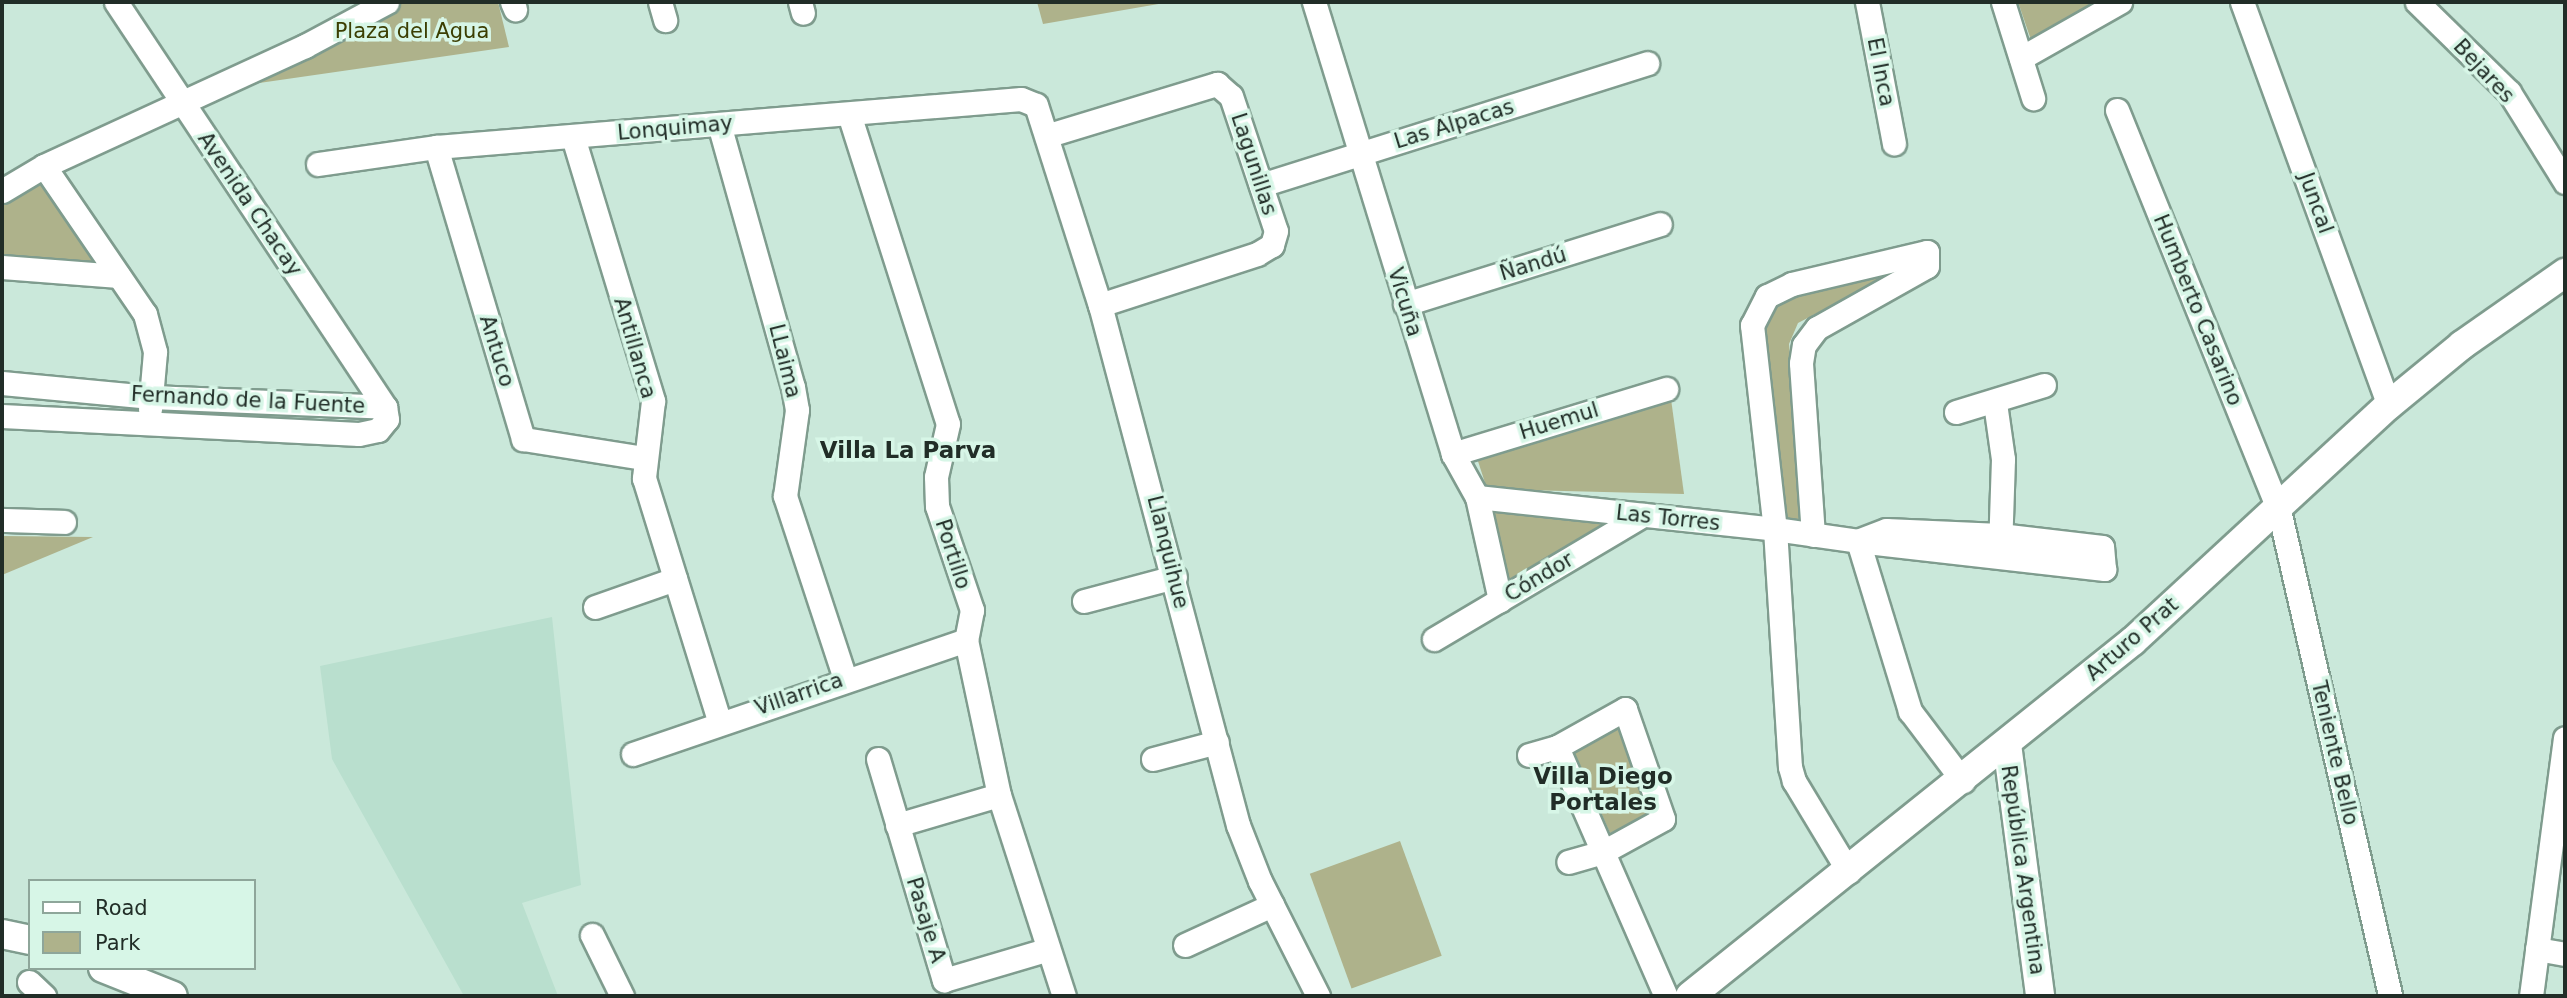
<!DOCTYPE html>
<html>
<head>
<meta charset="utf-8">
<style>
	body { margin:0 }
	#map { position:relative; width:2567px; height:998px; overflow:hidden; background:#cae8da; font-family:"DejaVu Sans",sans-serif }
	div>[style] { position:absolute }
	.built>* { inset:0; background:#b9dfce }
	.green>* { inset:0; background:#aeb28b; transform-origin:0 0 }
	.roads { filter:drop-shadow(2px 0 #7f9c8e) drop-shadow(-2px 0 #7f9c8e) drop-shadow(0 2px #7f9c8e) drop-shadow(0 -2px #7f9c8e) }
	.minor>* { height:23px; margin:-11.5px; padding:0 11.5px; transform-origin:11.5px; border-radius:11.5px; background:#fff }
	.major>* { height:28px; margin:-14px; padding:0 14px; transform-origin:14px; border-radius:14px; background:#fff }
	span { translate:-50% -50%; white-space:nowrap; text-align:center; line-height:1.15; -webkit-text-stroke:7px #d7f6e7; paint-order:stroke }
	.park-label { font-size:21px; color:#3b3e02 }
	.street-label { font-size:21px; color:#212d27 }
	.neighbourhood-label { font-size:23px; color:#212d27; font-weight:700 }
	.frame { position:absolute; inset:0; border:4px solid #212d27; pointer-events:none }
	.legend { position:absolute; left:28px; top:879px; width:228px; height:91px; box-sizing:border-box; background:#d7f6e7; border:2px solid #8ea69a; margin:0; padding:9px 12px; list-style:none; font-size:21px; color:#212d27 }
	.legend li { display:flex; align-items:center; gap:14px; height:35px }
	.legend b { width:35px; border:2px solid #8ea69a }
</style>
</head>
<body>
<div id="map">
	<div class="built">
		<div style="clip-path:polygon(552px 617px,581px 885px,522px 903px,558px 996px,464px 996px,332px 759px,320px 666px)"></div>
	</div>
	<div class="green">
		<div style="clip-path:polygon(402px 2px,498px 2px,509px 47px,239px 86px)"></div>
		<div style="clip-path:polygon(1037px 2px,1170px 2px,1043px 24px)"></div>
		<div style="clip-path:polygon(2018px 2px,2099px 2px,2031px 40px)"></div>
		<div style="clip-path:polygon(44px 174px,110px 270px,2px 261px,2px 199px)"></div>
		<div style="clip-path:polygon(1909px 265px,1798px 323px,1789px 344px,1806px 521px,1782px 524px,1763px 326px,1770px 311px,1792px 295px)"></div>
		<div style="clip-path:polygon(1671px 399px,1684px 494px,1487px 489px,1476px 455px)"></div>
		<div style="clip-path:polygon(1486px 512px,1612px 522px,1510px 587px)"></div>
		<div style="clip-path:polygon(2px 536px,93px 537px,2px 575px)"></div>
		<div style="clip-path:polygon(1624px 719px,1653px 815px,1610px 833px,1572px 747px)"></div>
		<div style="left:1400px;top:841px;width:122px;height:96px;rotate:70deg"></div>
	</div>
	<div class="roads">
		<div class="minor">
			<div style="left:512px;top:2px;width:8px;rotate:67deg"></div>
			<div style="left:660px;top:2px;width:19px;rotate:74deg"></div>
			<div style="left:800px;top:2px;width:11px;rotate:75deg"></div>
			<div style="left:1314px;top:2px;width:473px;rotate:72.9deg"></div>
			<div style="left:1453px;top:454px;width:49px;rotate:60.8deg"></div>
			<div style="left:1477px;top:497px;width:106px;rotate:77.4deg"></div>
			<div style="left:1867px;top:2px;width:144px;rotate:79.2deg"></div>
			<div style="left:2003px;top:2px;width:101px;rotate:72.6deg"></div>
			<div style="left:2242px;top:2px;width:429px;rotate:70deg"></div>
			<div style="left:2417px;top:2px;width:129px;rotate:44.4deg"></div>
			<div style="left:2509px;top:92px;width:106px;rotate:58.1deg"></div>
			<div style="left:2021px;top:58px;width:114px;rotate:-29.5deg"></div>
			<div style="left:2117px;top:110px;width:432px;rotate:68deg"></div>
			<div style="left:2279px;top:510px;width:499px;rotate:77.1deg"></div>
			<div style="left:849px;top:114px;width:325px;rotate:72.3deg"></div>
			<div style="left:948px;top:424px;width:54px;rotate:102.8deg"></div>
			<div style="left:936px;top:477px;width:29px;rotate:88deg"></div>
			<div style="left:937px;top:506px;width:110px;rotate:71.4deg"></div>
			<div style="left:972px;top:610px;width:31px;rotate:101deg"></div>
			<div style="left:966px;top:640px;width:158px;rotate:78deg"></div>
			<div style="left:999px;top:795px;width:211px;rotate:72.1deg"></div>
			<div style="left:719px;top:124px;width:273px;rotate:74.3deg"></div>
			<div style="left:793px;top:387px;width:23px;rotate:80deg"></div>
			<div style="left:797px;top:410px;width:87px;rotate:97.9deg"></div>
			<div style="left:785px;top:496px;width:192px;rotate:71.8deg"></div>
			<div style="left:1049px;top:135px;width:176px;rotate:-16.9deg"></div>
			<div style="left:1217px;top:84px;width:18px;rotate:41deg"></div>
			<div style="left:1231px;top:96px;width:142px;rotate:71.6deg"></div>
			<div style="left:1276px;top:231px;width:15px;rotate:106deg"></div>
			<div style="left:1272px;top:245px;width:17px;rotate:149deg"></div>
			<div style="left:1257px;top:254px;width:165px;rotate:162deg"></div>
			<div style="left:573px;top:137px;width:276px;rotate:73.1deg"></div>
			<div style="left:653px;top:401px;width:78px;rotate:96.7deg"></div>
			<div style="left:644px;top:478px;width:254px;rotate:72.8deg"></div>
			<div style="left:436px;top:147px;width:305px;rotate:73.4deg"></div>
			<div style="left:523px;top:439px;width:121px;rotate:9deg"></div>
			<div style="left:318px;top:164px;width:119px;rotate:-8.2deg"></div>
			<div style="left:436px;top:147px;width:587px;rotate:-4.69deg"></div>
			<div style="left:1021px;top:99px;width:16px;rotate:22deg"></div>
			<div style="left:1036px;top:105px;width:210px;rotate:72.3deg"></div>
			<div style="left:1100px;top:305px;width:538px;rotate:75.14deg"></div>
			<div style="left:1238px;top:825px;width:60px;rotate:68.6deg"></div>
			<div style="left:1260px;top:881px;width:129px;rotate:63.2deg"></div>
			<div style="left:44px;top:166px;width:179px;rotate:55.7deg"></div>
			<div style="left:145px;top:314px;width:39px;rotate:75deg"></div>
			<div style="left:155px;top:352px;width:57px;rotate:95deg"></div>
			<div style="left:1261px;top:185px;width:405px;rotate:-17.5deg"></div>
			<div style="left:2px;top:191px;width:49px;rotate:-30.8deg"></div>
			<div style="left:44px;top:166px;width:287px;rotate:-24.7deg"></div>
			<div style="left:305px;top:46px;width:93px;rotate:-28.2deg"></div>
			<div style="left:2px;top:267px;width:117px;rotate:4.4deg"></div>
			<div style="left:1405px;top:304px;width:267px;rotate:-17.4deg"></div>
			<div style="left:2px;top:383px;width:150px;rotate:5.4deg"></div>
			<div style="left:151px;top:397px;width:234px;rotate:2.4deg"></div>
			<div style="left:1995px;top:403px;width:57px;rotate:81.9deg"></div>
			<div style="left:2003px;top:459px;width:90px;rotate:91.9deg"></div>
			<div style="left:1956px;top:412px;width:92px;rotate:-17.1deg"></div>
			<div style="left:2px;top:416px;width:357px;rotate:2.9deg"></div>
			<div style="left:359px;top:434px;width:19px;rotate:-12deg"></div>
			<div style="left:378px;top:430px;width:14px;rotate:-51deg"></div>
			<div style="left:387px;top:419px;width:12px;rotate:-99deg"></div>
			<div style="left:385px;top:407px;width:486px;rotate:-123.6deg"></div>
			<div style="left:1453px;top:454px;width:223px;rotate:-17deg"></div>
			<div style="left:1477px;top:497px;width:300px;rotate:6.1deg"></div>
			<div style="left:1775px;top:529px;width:84px;rotate:8.2deg"></div>
			<div style="left:1858px;top:541px;width:248px;rotate:6.5deg"></div>
			<div style="left:2104px;top:569px;width:22px;rotate:-95deg"></div>
			<div style="left:2102px;top:547px;width:103px;rotate:-173.3deg"></div>
			<div style="left:2000px;top:535px;width:114px;rotate:-177.5deg"></div>
			<div style="left:1886px;top:530px;width:30px;rotate:159deg"></div>
			<div style="left:2px;top:520px;width:62px;rotate:1.8deg"></div>
			<div style="left:1813px;top:535px;width:172px;rotate:-94deg"></div>
			<div style="left:1801px;top:363px;width:18px;rotate:-81deg"></div>
			<div style="left:1804px;top:345px;width:21px;rotate:-53deg"></div>
			<div style="left:1817px;top:328px;width:126px;rotate:-29.4deg"></div>
			<div style="left:1927px;top:266px;width:14px;rotate:-90deg"></div>
			<div style="left:1927px;top:252px;width:139px;rotate:166.7deg"></div>
			<div style="left:1792px;top:284px;width:28px;rotate:154deg"></div>
			<div style="left:1767px;top:296px;width:33px;rotate:117deg"></div>
			<div style="left:1752px;top:325px;width:205px;rotate:83.6deg"></div>
			<div style="left:1775px;top:529px;width:238px;rotate:86.4deg"></div>
			<div style="left:1790px;top:767px;width:15px;rotate:74deg"></div>
			<div style="left:1794px;top:781px;width:106px;rotate:58.9deg"></div>
			<div style="left:1858px;top:541px;width:178px;rotate:73deg"></div>
			<div style="left:1910px;top:711px;width:88px;rotate:52.9deg"></div>
			<div style="left:1084px;top:601px;width:94px;rotate:-14.8deg"></div>
			<div style="left:595px;top:607px;width:85px;rotate:-19.3deg"></div>
			<div style="left:1434px;top:639px;width:243px;rotate:-30.7deg"></div>
			<div style="left:1557px;top:747px;width:272px;rotate:66.4deg"></div>
			<div style="left:633px;top:754px;width:352px;rotate:-18.9deg"></div>
			<div style="left:1529px;top:755px;width:29px;rotate:-16deg"></div>
			<div style="left:1557px;top:747px;width:78px;rotate:-29.2deg"></div>
			<div style="left:1625px;top:709px;width:116px;rotate:70.9deg"></div>
			<div style="left:1663px;top:819px;width:68px;rotate:151.2deg"></div>
			<div style="left:1603px;top:852px;width:36px;rotate:164deg"></div>
			<div style="left:878px;top:759px;width:231px;rotate:73.4deg"></div>
			<div style="left:944px;top:980px;width:106px;rotate:-16.4deg"></div>
			<div style="left:1153px;top:759px;width:66px;rotate:-14.9deg"></div>
			<div style="left:897px;top:825px;width:106px;rotate:-16.4deg"></div>
			<div style="left:592px;top:935px;width:68px;rotate:63.8deg"></div>
			<div style="left:1185px;top:945px;width:96px;rotate:-24.7deg"></div>
			<div style="left:2537px;top:949px;width:28px;rotate:10deg"></div>
			<div style="left:29px;top:982px;width:21px;rotate:43deg"></div>
			<div style="left:2531px;top:996px;width:260px;rotate:-82.5deg"></div>
		</div>
		<div class="major">
			<div style="left:2007px;top:744px;width:254px;rotate:82.5deg"></div>
			<div style="left:2px;top:934px;width:29px;rotate:12deg"></div>
			<div style="left:103px;top:968px;width:75px;rotate:21.8deg"></div>
			<div style="left:1690px;top:996px;width:568px;rotate:-38.71deg"></div>
			<div style="left:2133px;top:641px;width:348px;rotate:-42.7deg"></div>
			<div style="left:2389px;top:405px;width:94px;rotate:-39.4deg"></div>
			<div style="left:2462px;top:345px;width:126px;rotate:-35deg"></div>
		</div>
	</div>
	<div class="park-label">
		<span style="left:412px;top:31px">Plaza del Agua</span>
	</div>
	<div class="street-label">
		<span style="left:2484px;top:71px;rotate:47deg">Bejares</span>
		<span style="left:1881px;top:72px;rotate:79deg">El Inca</span>
		<span style="left:1454px;top:124px;rotate:-17deg">Las Alpacas</span>
		<span style="left:675px;top:128px;rotate:-5deg">Lonquimay</span>
		<span style="left:1254px;top:164px;rotate:72deg">Lagunillas</span>
		<span style="left:2316px;top:203px;rotate:70deg">Juncal</span>
		<span style="left:250px;top:204px;rotate:56deg">Avenida Chacay</span>
		<span style="left:1533px;top:264px;rotate:-17deg">Ñandú</span>
		<span style="left:1405px;top:302px;rotate:73deg">Vicuña</span>
		<span style="left:2198px;top:310px;rotate:68deg">Humberto Casarino</span>
		<span style="left:635px;top:348px;rotate:74deg">Antillanca</span>
		<span style="left:497px;top:351px;rotate:73deg">Antuco</span>
		<span style="left:785px;top:361px;rotate:76deg">LLaima</span>
		<span style="left:248px;top:400px;rotate:3deg">Fernando de la Fuente</span>
		<span style="left:1559px;top:421px;rotate:-17deg">Huemul</span>
		<span style="left:1668px;top:518px;rotate:6deg">Las Torres</span>
		<span style="left:1168px;top:552px;rotate:76deg">Llanquihue</span>
		<span style="left:953px;top:554px;rotate:72deg">Portillo</span>
		<span style="left:1539px;top:577px;rotate:-31deg">Cóndor</span>
		<span style="left:2132px;top:639px;rotate:-41deg">Arturo Prat</span>
		<span style="left:799px;top:694px;rotate:-19deg">Villarrica</span>
		<span style="left:2335px;top:753px;rotate:77deg">Teniente Bello</span>
		<span style="left:2023px;top:870px;rotate:82deg">República Argentina</span>
		<span style="left:926px;top:920px;rotate:73deg">Pasaje A</span>
	</div>
	<div class="neighbourhood-label">
		<span style="left:908px;top:450px">Villa La Parva</span>
		<span style="left:1603px;top:789px">Villa Diego<br>Portales</span>
	</div>
	<div class="frame"></div>
	<ul class="legend">
	<li><b style="height:9px;background:#fff"></b>Road</li>
	<li><b style="height:19px;background:#aeb28b"></b>Park</li>
	</ul>
</div>
</body>
</html>
